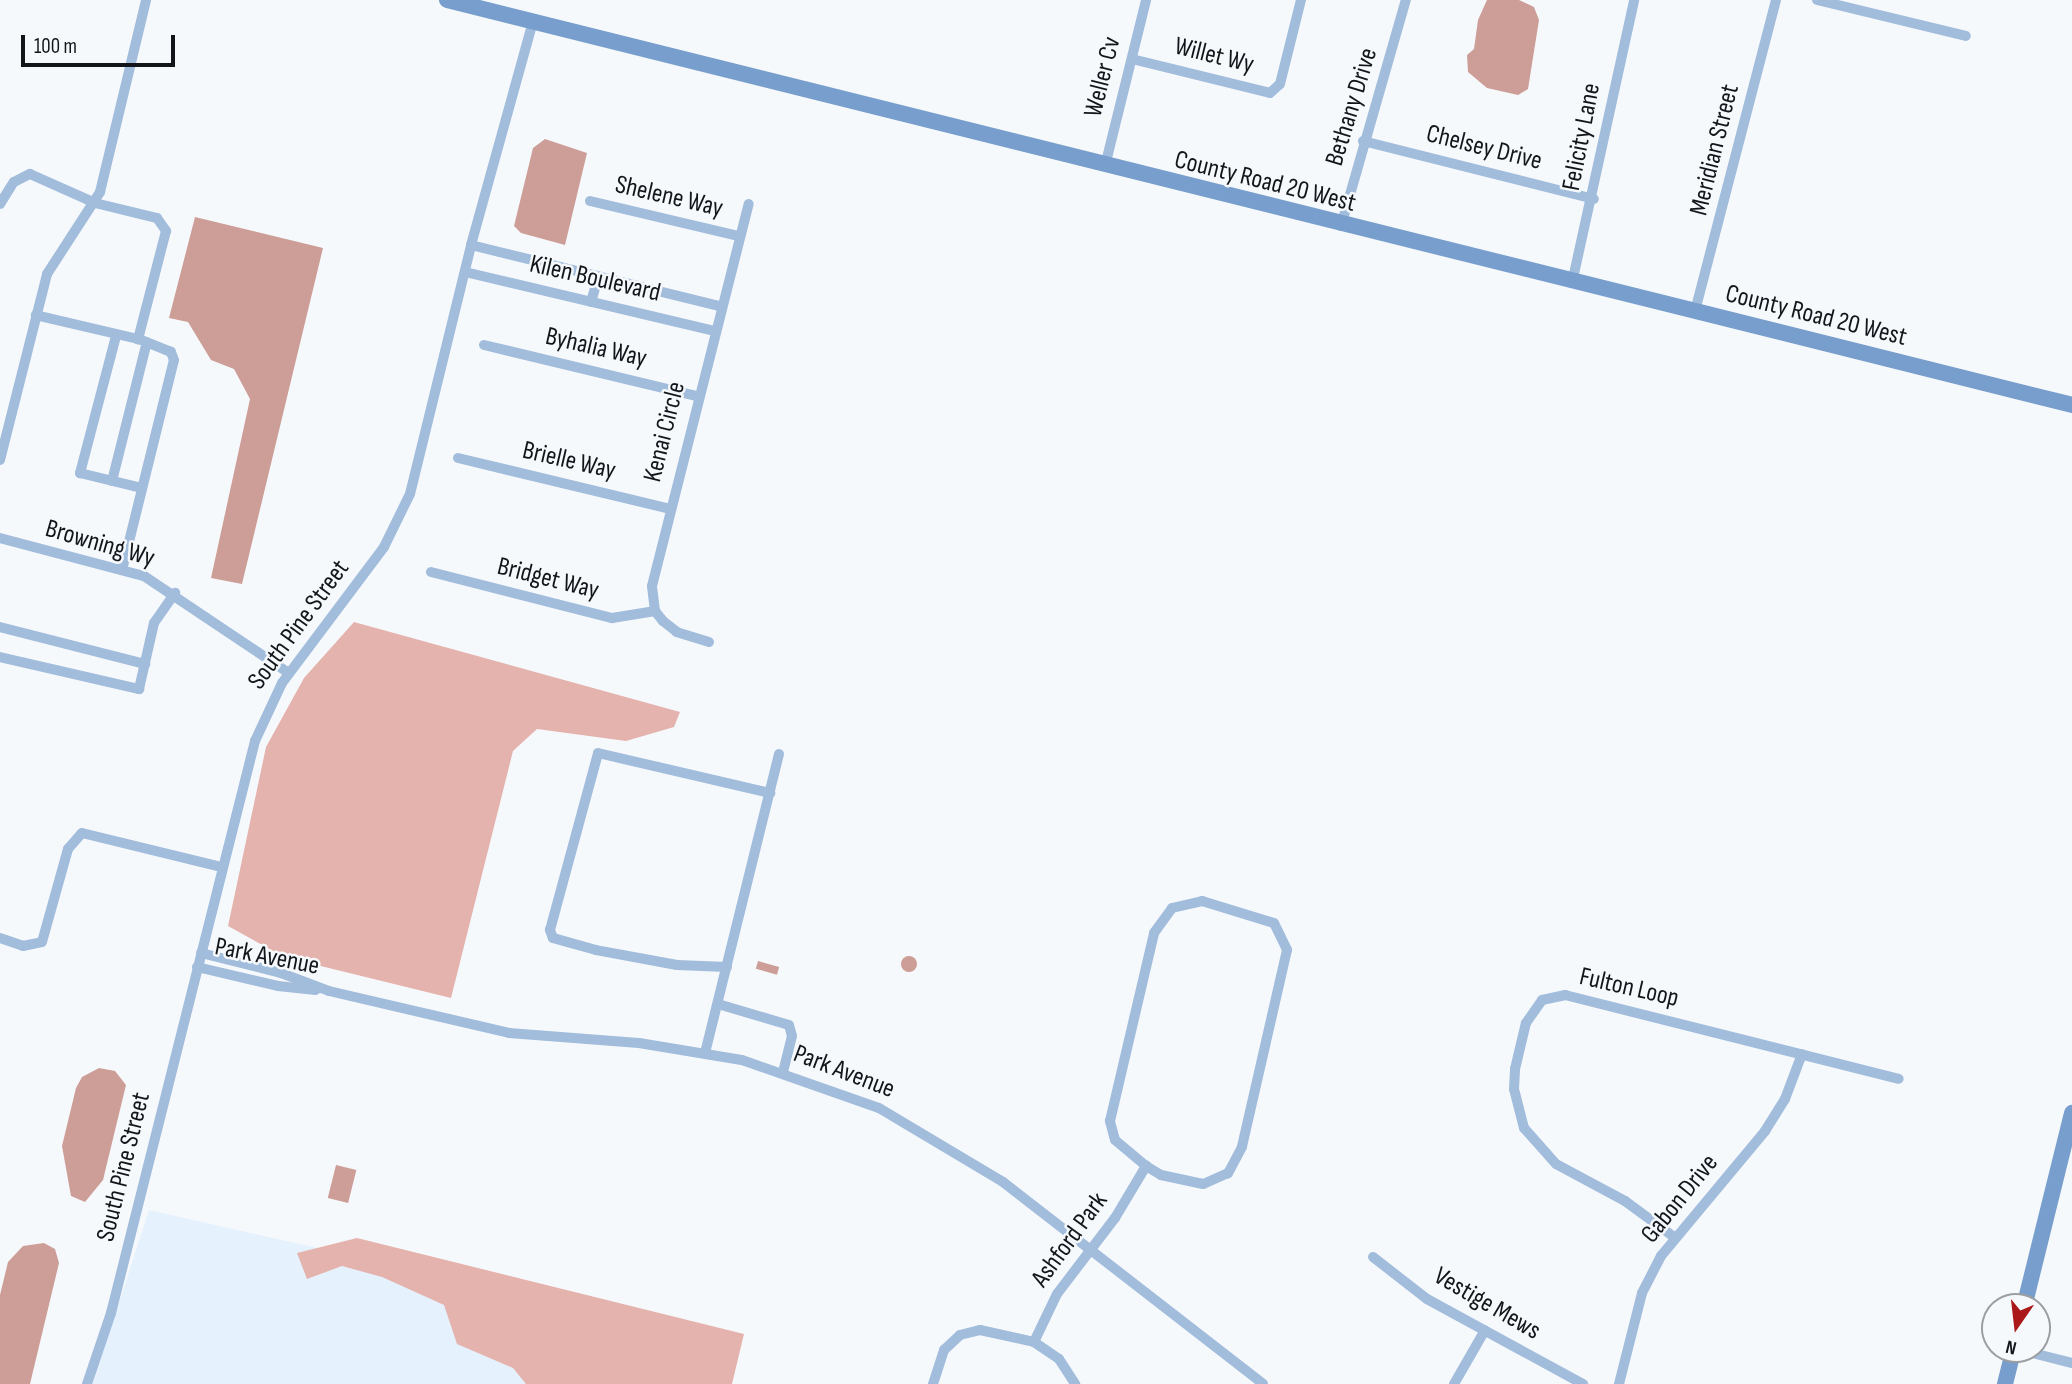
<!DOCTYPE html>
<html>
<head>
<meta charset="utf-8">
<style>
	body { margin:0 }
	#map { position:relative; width:2072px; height:1384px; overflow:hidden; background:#f6f9fc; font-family:"Sofia Sans Condensed",sans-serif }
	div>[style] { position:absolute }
	.built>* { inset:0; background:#e6f1fe }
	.forest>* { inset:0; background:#e5b3ad }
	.water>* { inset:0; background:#cd9d97; transform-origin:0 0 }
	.round { border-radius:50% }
	.street>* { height:10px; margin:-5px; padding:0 5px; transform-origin:5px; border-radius:5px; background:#a2bcdc }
	.secondary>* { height:16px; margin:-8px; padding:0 8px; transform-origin:8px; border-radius:8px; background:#779ecc }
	span { translate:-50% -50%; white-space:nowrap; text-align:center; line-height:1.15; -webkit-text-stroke:5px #f6f9fc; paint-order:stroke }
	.street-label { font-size:26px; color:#12161b }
	.north { position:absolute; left:1981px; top:1293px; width:70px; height:70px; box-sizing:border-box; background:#f6f9fc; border:2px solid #9b9ea2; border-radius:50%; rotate:194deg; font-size:19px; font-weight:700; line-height:28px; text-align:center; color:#12161b }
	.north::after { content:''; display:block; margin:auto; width:24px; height:32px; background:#aa1819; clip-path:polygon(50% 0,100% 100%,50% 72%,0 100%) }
	.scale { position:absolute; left:21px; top:35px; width:154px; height:32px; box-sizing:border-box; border:4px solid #12161b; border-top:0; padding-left:9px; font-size:21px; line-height:24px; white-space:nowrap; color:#12161b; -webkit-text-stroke:5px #f6f9fc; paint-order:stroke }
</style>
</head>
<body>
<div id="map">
	<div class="built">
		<div style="clip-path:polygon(149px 1210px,721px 1339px,710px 1384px,93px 1384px)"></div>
	</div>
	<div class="forest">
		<div style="clip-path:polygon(354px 622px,680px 712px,674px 727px,626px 741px,537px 729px,513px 751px,451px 998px,284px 957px,228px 926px,266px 747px,304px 678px)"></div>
		<div style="clip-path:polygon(357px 1238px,744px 1334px,732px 1384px,526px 1384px,513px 1368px,457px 1344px,444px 1305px,382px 1277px,342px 1266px,307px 1279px,297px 1253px)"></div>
	</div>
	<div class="water">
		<div style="clip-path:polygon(1487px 0,1519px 0,1534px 7px,1539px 20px,1528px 89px,1518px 95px,1487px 88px,1468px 72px,1467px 55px,1474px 49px,1478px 20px)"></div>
		<div style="clip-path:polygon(545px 139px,587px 153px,565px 245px,521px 233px,514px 226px,533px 148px)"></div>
		<div style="clip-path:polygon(195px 217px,323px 248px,242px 584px,211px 578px,250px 399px,234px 369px,211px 360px,188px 322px,169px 318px)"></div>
		<div class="round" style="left:901px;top:956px;width:16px;height:16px"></div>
		<div style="left:758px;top:961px;width:22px;height:8px;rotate:16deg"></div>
		<div style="clip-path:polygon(99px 1068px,115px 1071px,126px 1085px,103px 1180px,85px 1202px,71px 1196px,62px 1146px,76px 1088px,82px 1077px)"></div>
		<div style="left:336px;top:1165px;width:21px;height:34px;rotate:14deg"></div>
		<div style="clip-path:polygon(44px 1243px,55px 1249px,59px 1263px,30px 1384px,0 1384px,0 1295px,8px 1262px,23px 1246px)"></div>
	</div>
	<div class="street">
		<div style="left:1817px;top:0;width:153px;rotate:13.6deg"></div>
		<div style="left:1132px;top:59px;width:142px;rotate:13.8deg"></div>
		<div style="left:1270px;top:93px;width:13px;rotate:-42deg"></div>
		<div style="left:1280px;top:84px;width:87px;rotate:-76deg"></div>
		<div style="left:1363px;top:141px;width:238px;rotate:14.1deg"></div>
		<div style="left:1105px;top:166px;width:171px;rotate:-76.1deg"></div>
		<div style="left:590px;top:201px;width:152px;rotate:13.3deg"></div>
		<div style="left:0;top:204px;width:26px;rotate:-58deg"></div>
		<div style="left:14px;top:182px;width:18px;rotate:-27deg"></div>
		<div style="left:30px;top:174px;width:71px;rotate:24deg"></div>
		<div style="left:95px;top:203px;width:64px;rotate:13.6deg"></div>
		<div style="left:157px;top:218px;width:16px;rotate:55deg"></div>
		<div style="left:166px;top:231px;width:112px;rotate:104.5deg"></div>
		<div style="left:138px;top:339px;width:105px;rotate:-166.8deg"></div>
		<div style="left:1341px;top:226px;width:235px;rotate:-74deg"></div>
		<div style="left:471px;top:245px;width:256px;rotate:13.8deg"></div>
		<div style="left:465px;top:272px;width:256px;rotate:13.3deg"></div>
		<div style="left:1572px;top:283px;width:290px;rotate:-77.6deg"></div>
		<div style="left:591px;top:302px;width:26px;rotate:-74deg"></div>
		<div style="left:1695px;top:311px;width:321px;rotate:-75.4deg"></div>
		<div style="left:116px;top:336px;width:142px;rotate:104.7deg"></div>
		<div style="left:80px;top:473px;width:64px;rotate:13.6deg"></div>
		<div style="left:484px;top:345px;width:219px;rotate:13.5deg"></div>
		<div style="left:458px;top:458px;width:218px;rotate:13.5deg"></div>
		<div style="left:0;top:460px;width:192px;rotate:-75.8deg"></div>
		<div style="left:47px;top:274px;width:98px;rotate:-57.1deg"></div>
		<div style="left:100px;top:192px;width:197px;rotate:-76.5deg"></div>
		<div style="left:112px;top:481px;width:143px;rotate:-75.9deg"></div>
		<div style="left:0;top:538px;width:149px;rotate:14.8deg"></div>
		<div style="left:144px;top:576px;width:174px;rotate:33.8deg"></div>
		<div style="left:122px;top:570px;width:216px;rotate:-76.1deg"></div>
		<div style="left:174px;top:360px;width:9px;rotate:-111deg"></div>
		<div style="left:171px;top:352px;width:35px;rotate:-158deg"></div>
		<div style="left:431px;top:572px;width:187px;rotate:14.3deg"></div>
		<div style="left:612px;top:618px;width:44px;rotate:-9.2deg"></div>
		<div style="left:0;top:627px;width:150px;rotate:14.3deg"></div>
		<div style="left:709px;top:642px;width:34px;rotate:-163deg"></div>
		<div style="left:677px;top:632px;width:18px;rotate:-142deg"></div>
		<div style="left:663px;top:621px;width:13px;rotate:-129deg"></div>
		<div style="left:655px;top:611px;width:25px;rotate:-97deg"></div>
		<div style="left:652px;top:586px;width:394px;rotate:-75.8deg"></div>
		<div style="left:0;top:657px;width:143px;rotate:13deg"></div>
		<div style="left:139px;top:689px;width:68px;rotate:-77.2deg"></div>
		<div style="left:154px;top:623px;width:37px;rotate:-55deg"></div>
		<div style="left:1202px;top:901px;width:75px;rotate:17deg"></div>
		<div style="left:1274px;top:923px;width:30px;rotate:64deg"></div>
		<div style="left:1287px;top:950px;width:202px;rotate:102.9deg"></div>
		<div style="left:1242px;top:1147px;width:30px;rotate:118deg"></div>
		<div style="left:1228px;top:1173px;width:27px;rotate:156deg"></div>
		<div style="left:1203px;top:1184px;width:43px;rotate:-167.9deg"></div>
		<div style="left:1161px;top:1175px;width:17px;rotate:-149deg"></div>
		<div style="left:1146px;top:1166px;width:40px;rotate:-140deg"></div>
		<div style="left:1115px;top:1140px;width:20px;rotate:-105deg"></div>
		<div style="left:1110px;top:1121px;width:193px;rotate:-76.8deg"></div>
		<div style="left:1154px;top:933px;width:31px;rotate:-54deg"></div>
		<div style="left:1172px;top:908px;width:31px;rotate:-13deg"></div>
		<div style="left:0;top:938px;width:24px;rotate:19deg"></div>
		<div style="left:23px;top:946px;width:19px;rotate:-12deg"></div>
		<div style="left:42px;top:942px;width:97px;rotate:-74.4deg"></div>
		<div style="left:68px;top:849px;width:21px;rotate:-49deg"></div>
		<div style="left:82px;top:833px;width:144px;rotate:13.7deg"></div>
		<div style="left:201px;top:953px;width:82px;rotate:14deg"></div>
		<div style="left:281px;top:973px;width:51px;rotate:20.6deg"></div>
		<div style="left:329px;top:991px;width:185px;rotate:13.1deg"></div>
		<div style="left:509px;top:1033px;width:130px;rotate:4.4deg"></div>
		<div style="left:639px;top:1043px;width:104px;rotate:9.4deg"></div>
		<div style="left:742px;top:1060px;width:145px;rotate:19.3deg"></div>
		<div style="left:879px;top:1108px;width:144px;rotate:30.8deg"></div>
		<div style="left:1003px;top:1182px;width:329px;rotate:37.8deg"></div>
		<div style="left:197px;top:967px;width:83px;rotate:13.2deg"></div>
		<div style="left:278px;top:986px;width:38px;rotate:6deg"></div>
		<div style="left:727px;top:967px;width:50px;rotate:-177.7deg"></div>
		<div style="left:677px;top:965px;width:82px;rotate:-169.5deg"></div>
		<div style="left:596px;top:950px;width:45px;rotate:-164.4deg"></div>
		<div style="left:553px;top:938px;width:9px;rotate:-111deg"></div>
		<div style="left:550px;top:930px;width:183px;rotate:-74.8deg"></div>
		<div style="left:598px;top:753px;width:177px;rotate:13.1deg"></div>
		<div style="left:718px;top:1004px;width:74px;rotate:16.5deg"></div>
		<div style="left:789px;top:1025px;width:11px;rotate:75deg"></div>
		<div style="left:792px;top:1036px;width:37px;rotate:104deg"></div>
		<div style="left:705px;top:1053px;width:308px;rotate:-76.1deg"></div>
		<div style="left:1674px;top:1237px;width:61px;rotate:-143.7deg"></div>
		<div style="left:1625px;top:1201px;width:78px;rotate:-151.8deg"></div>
		<div style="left:1556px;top:1164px;width:48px;rotate:-131.6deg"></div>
		<div style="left:1524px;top:1128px;width:40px;rotate:-104.4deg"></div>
		<div style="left:1514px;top:1089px;width:20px;rotate:-87deg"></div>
		<div style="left:1515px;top:1069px;width:47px;rotate:-76.6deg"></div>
		<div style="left:1526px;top:1023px;width:28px;rotate:-55deg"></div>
		<div style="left:1542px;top:1000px;width:24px;rotate:-12deg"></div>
		<div style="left:1565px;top:995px;width:344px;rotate:14.1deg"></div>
		<div style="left:1373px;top:1257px;width:68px;rotate:37.9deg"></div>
		<div style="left:1427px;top:1299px;width:178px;rotate:28.6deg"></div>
		<div style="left:1034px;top:1342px;width:53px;rotate:-64.4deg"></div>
		<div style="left:1057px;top:1294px;width:96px;rotate:-52.7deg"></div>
		<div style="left:1115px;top:1218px;width:61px;rotate:-59.2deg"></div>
		<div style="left:2017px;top:1349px;width:57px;rotate:14.3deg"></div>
		<div style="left:87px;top:1384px;width:75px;rotate:-71.3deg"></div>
		<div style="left:111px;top:1313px;width:590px;rotate:-75.87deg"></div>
		<div style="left:255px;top:741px;width:64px;rotate:-65deg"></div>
		<div style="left:282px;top:683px;width:170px;rotate:-53.1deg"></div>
		<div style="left:384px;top:547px;width:59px;rotate:-63.9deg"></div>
		<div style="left:410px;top:494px;width:256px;rotate:-76.2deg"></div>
		<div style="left:471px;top:245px;width:231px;rotate:-74.5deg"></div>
		<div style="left:933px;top:1384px;width:36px;rotate:-72deg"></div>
		<div style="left:944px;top:1350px;width:22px;rotate:-43deg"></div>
		<div style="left:960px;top:1335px;width:21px;rotate:-14deg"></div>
		<div style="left:980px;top:1330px;width:55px;rotate:12.5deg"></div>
		<div style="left:1034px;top:1342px;width:30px;rotate:34deg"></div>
		<div style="left:1059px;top:1359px;width:30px;rotate:57deg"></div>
		<div style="left:1454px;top:1384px;width:62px;rotate:-60.1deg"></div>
		<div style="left:1619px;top:1384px;width:94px;rotate:-75.8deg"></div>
		<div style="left:1642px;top:1293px;width:42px;rotate:-62.8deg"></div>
		<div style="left:1661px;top:1256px;width:163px;rotate:-50.2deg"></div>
		<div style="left:1765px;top:1131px;width:38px;rotate:-58deg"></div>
		<div style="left:1785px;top:1099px;width:48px;rotate:-69.3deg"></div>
	</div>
	<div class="secondary">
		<div style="left:447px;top:0;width:1675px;rotate:13.99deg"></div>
		<div style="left:2024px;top:1307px;width:200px;rotate:-76.1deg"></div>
		<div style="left:2005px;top:1384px;width:36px;rotate:-76deg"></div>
	</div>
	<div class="street-label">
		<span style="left:1214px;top:56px;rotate:14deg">Willet Wy</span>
		<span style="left:1103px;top:77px;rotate:-76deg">Weller Cv</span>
		<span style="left:1352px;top:107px;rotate:-73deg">Bethany Drive</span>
		<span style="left:1582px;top:137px;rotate:-79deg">Felicity Lane</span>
		<span style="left:1484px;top:148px;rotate:14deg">Chelsey Drive</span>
		<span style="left:1715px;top:150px;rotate:-76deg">Meridian Street</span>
		<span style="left:1265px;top:182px;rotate:14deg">County Road 20 West</span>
		<span style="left:669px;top:197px;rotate:13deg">Shelene Way</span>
		<span style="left:595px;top:279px;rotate:13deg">Kilen Boulevard</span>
		<span style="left:1816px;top:316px;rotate:14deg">County Road 20 West</span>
		<span style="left:596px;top:348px;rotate:13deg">Byhalia Way</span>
		<span style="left:665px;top:432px;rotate:-76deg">Kenai Circle</span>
		<span style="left:569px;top:461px;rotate:13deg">Brielle Way</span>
		<span style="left:100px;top:544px;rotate:16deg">Browning Wy</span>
		<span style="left:548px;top:579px;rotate:14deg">Bridget Way</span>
		<span style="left:299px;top:625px;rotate:-54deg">South Pine Street</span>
		<span style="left:267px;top:957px;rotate:11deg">Park Avenue</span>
		<span style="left:1629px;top:988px;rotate:13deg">Fulton Loop</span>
		<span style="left:844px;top:1072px;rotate:21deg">Park Avenue</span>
		<span style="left:124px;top:1167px;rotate:-76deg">South Pine Street</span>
		<span style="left:1680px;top:1199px;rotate:-51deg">Gabon Drive</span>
		<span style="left:1070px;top:1240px;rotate:-54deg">Ashford Park</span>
		<span style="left:1487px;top:1304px;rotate:30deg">Vestige Mews</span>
	</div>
	<div class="north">N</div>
	<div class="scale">100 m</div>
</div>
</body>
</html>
